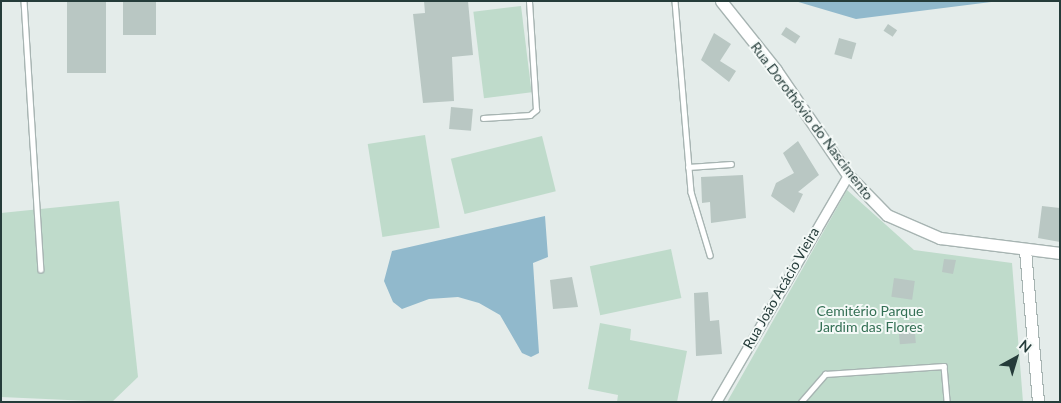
<!DOCTYPE html>
<html>
<head>
<meta charset="utf-8">
<style>
	body { margin:0 }
	#map { position:relative; width:1061px; height:403px; overflow:hidden; background:#e4ecea; font-family:Lato,sans-serif }
	div>[style] { position:absolute }
	.green>* { inset:0; background:#bfdbcb; transform-origin:0 0 }
	.water>* { inset:0; background:#91b9cc }
	.building>* { inset:0; background:#b9c7c3; transform-origin:0 0 }
	.roads { filter:drop-shadow(1px 0 #a7b4b2) drop-shadow(-1px 0 #a7b4b2) drop-shadow(0 1px #a7b4b2) drop-shadow(0 -1px #a7b4b2) }
	.service>* { height:4.5px; margin:-2.25px; padding:0 2.25px; transform-origin:2.25px; border-radius:2.25px; background:#fff }
	.minor>* { height:9px; margin:-4.5px; padding:0 4.5px; transform-origin:4.5px; border-radius:4.5px; background:#fff }
	.tertiary>* { height:11px; margin:-5.5px; padding:0 5.5px; transform-origin:5.5px; border-radius:5.5px; background:#fff }
	span { translate:-50% -50%; white-space:nowrap; text-align:center; line-height:1.15; -webkit-text-stroke:4px #f4f9f7; paint-order:stroke }
	.street-label { font-size:14px; color:#253c3a }
	.park-label { font-size:14px; color:#336f54 }
	.frame { position:absolute; inset:0; border:2px solid #253c3a; pointer-events:none }
	.north { position:absolute; left:991px; top:333px; width:50px; height:50px; -webkit-text-stroke:4px #f4f9f7; paint-order:stroke; rotate:39deg; font-size:14px; font-weight:700; line-height:20px; text-align:center; color:#253c3a }
	.north::after { content:''; display:block; margin:auto; width:18px; height:22px; background:#253c3a; clip-path:polygon(50% 0,100% 100%,50% 72%,0 100%) }
</style>
</head>
<body>
<div id="map">
	<div class="green">
		<div style="left:521px;top:6px;width:87px;height:48px;rotate:83deg"></div>
		<div style="left:425px;top:135px;width:94px;height:58px;rotate:81deg"></div>
		<div style="left:542px;top:136px;width:57px;height:94px;rotate:76deg"></div>
		<div style="clip-path:polygon(847px 190px,914px 250px,1012px 263px,1023px 402px,727px 402px)"></div>
		<div style="clip-path:polygon(119px 201px,138px 377px,112px 402px,1px 397px,1px 213px)"></div>
		<div style="left:671px;top:249px;width:50px;height:83px;rotate:78deg"></div>
		<div style="clip-path:polygon(600px 323px,631px 329px,630px 340px,687px 351px,677px 402px,617px 402px,618px 395px,588px 389px)"></div>
	</div>
	<div class="water">
		<div style="clip-path:polygon(795px 1px,999px 1px,856px 19px)"></div>
		<div style="clip-path:polygon(545px 216px,548px 257px,533px 263px,539px 353px,531px 357px,522px 353px,500px 315px,479px 303px,458px 297px,429px 299px,402px 309px,393px 302px,384px 281px,392px 251px)"></div>
	</div>
	<div class="building">
		<div style="left:67px;top:1px;width:39px;height:72px"></div>
		<div style="left:123px;top:1px;width:33px;height:34px"></div>
		<div style="clip-path:polygon(424px 1px,468px 1px,473px 55px,452px 57px,454px 101px,423px 103px,413px 14px,425px 13px)"></div>
		<div style="left:888px;top:24px;width:11px;height:8px;rotate:34deg"></div>
		<div style="left:786px;top:27px;width:17px;height:9px;rotate:33deg"></div>
		<div style="clip-path:polygon(714px 33px,731px 44px,720px 61px,736px 71px,729px 82px,701px 60px)"></div>
		<div style="left:839px;top:38px;width:18px;height:17px;rotate:16deg"></div>
		<div style="left:451px;top:107px;width:22px;height:22px;rotate:5deg"></div>
		<div style="clip-path:polygon(798px 141px,819px 175px,798px 192px,803px 194px,794px 213px,771px 196px,776px 183px,794px 173px,783px 153px)"></div>
		<div style="clip-path:polygon(743px 175px,746px 218px,711px 223px,710px 202px,702px 203px,701px 177px)"></div>
		<div style="clip-path:polygon(1042px 206px,1060px 208px,1060px 242px,1038px 238px)"></div>
		<div style="clip-path:polygon(944px 259px,956px 260px,953px 274px,942px 272px)"></div>
		<div style="clip-path:polygon(572px 277px,578px 307px,553px 309px,550px 280px)"></div>
		<div style="left:894px;top:278px;width:21px;height:19px;rotate:8deg"></div>
		<div style="clip-path:polygon(708px 292px,710px 321px,719px 320px,722px 354px,696px 356px,694px 293px)"></div>
		<div style="left:914px;top:322px;width:21px;height:16px;rotate:85deg"></div>
	</div>
	<div class="roads">
		<div class="service">
			<div style="left:24px;top:1px;width:269px;rotate:86.4deg"></div>
			<div style="left:675px;top:1px;width:192px;rotate:85.2deg"></div>
			<div style="left:691px;top:192px;width:66px;rotate:73.2deg"></div>
			<div style="left:483px;top:118px;width:47px;rotate:-3.7deg"></div>
			<div style="left:530px;top:115px;width:8px;rotate:-40deg"></div>
			<div style="left:536px;top:110px;width:109px;rotate:-93.7deg"></div>
			<div style="left:688px;top:167px;width:43px;rotate:-4deg"></div>
			<div style="left:801px;top:402px;width:37px;rotate:-49deg"></div>
			<div style="left:825px;top:374px;width:119px;rotate:-3.8deg"></div>
			<div style="left:944px;top:366px;width:36px;rotate:85deg"></div>
		</div>
		<div class="minor">
			<div style="left:716px;top:402px;width:263px;rotate:-59.8deg"></div>
		</div>
		<div class="tertiary">
			<div style="left:721px;top:1px;width:88px;rotate:51.4deg"></div>
			<div style="left:776px;top:70px;width:127px;rotate:55.6deg"></div>
			<div style="left:848px;top:175px;width:56px;rotate:45.7deg"></div>
			<div style="left:887px;top:215px;width:58px;rotate:23.5deg"></div>
			<div style="left:940px;top:238px;width:121px;rotate:7.1deg"></div>
			<div style="left:1025px;top:250px;width:153px;rotate:85.1deg"></div>
		</div>
	</div>
	<div class="street-label">
		<span style="left:812px;top:121px;rotate:53deg">Rua Dorothóvio do Nascimento</span>
		<span style="left:781px;top:288px;rotate:-60deg">Rua João Acácio Vieira</span>
	</div>
	<div class="park-label">
		<span style="left:870px;top:319px">Cemitério Parque<br>Jardim das Flores</span>
	</div>
	<div class="frame"></div>
	<div class="north">N</div>
</div>
</body>
</html>
